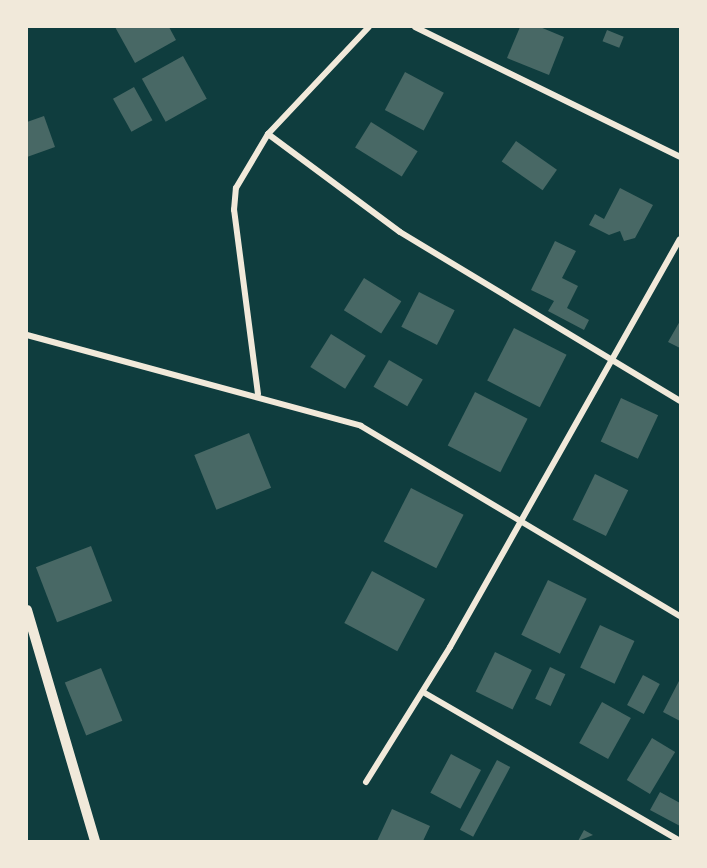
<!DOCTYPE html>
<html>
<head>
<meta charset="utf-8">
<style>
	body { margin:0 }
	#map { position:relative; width:707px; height:868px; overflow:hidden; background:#0f3d3e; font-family:Montserrat,sans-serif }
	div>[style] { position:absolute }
	.building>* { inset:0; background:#486865; transform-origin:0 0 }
	.minor>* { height:6px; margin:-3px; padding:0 3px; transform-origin:3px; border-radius:3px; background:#f1e9da }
	.tertiary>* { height:10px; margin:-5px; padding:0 5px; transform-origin:5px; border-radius:5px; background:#f1e9da }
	span { translate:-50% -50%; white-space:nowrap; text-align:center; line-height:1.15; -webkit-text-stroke:4.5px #f1e9da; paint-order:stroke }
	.frame { position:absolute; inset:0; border:28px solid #f1e9da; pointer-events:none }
</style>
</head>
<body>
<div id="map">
	<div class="building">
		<div style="clip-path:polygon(115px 27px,169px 27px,176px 40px,135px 63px)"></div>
		<div style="clip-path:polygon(520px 27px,540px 27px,564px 37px,549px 75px,507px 58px)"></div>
		<div style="left:607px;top:30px;width:18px;height:12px;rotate:22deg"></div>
		<div style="left:183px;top:56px;width:49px;height:47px;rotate:61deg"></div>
		<div style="left:405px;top:72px;width:44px;height:43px;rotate:28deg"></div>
		<div style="left:134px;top:87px;width:38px;height:24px;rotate:61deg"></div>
		<div style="clip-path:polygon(44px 116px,55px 147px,27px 157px,27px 122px)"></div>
		<div style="left:371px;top:122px;width:55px;height:30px;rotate:32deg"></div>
		<div style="left:516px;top:141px;width:50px;height:25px;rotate:35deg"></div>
		<div style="clip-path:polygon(620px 188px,653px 205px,635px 238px,624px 241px,620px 231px,609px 235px,589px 225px,595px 214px,604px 219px)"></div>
		<div style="clip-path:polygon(555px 241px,576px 251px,562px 278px,578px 286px,567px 308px,589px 320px,584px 330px,548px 311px,554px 301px,531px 290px)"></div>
		<div style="left:364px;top:278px;width:44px;height:38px;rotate:32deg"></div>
		<div style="left:419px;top:292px;width:40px;height:39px;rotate:27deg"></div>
		<div style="clip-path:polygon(680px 321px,680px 348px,668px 342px)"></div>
		<div style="left:514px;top:328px;width:59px;height:59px;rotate:27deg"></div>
		<div style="left:331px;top:334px;width:41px;height:39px;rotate:32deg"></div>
		<div style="left:389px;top:360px;width:39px;height:31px;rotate:30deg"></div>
		<div style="left:475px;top:392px;width:59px;height:60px;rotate:27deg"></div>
		<div style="left:621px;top:398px;width:41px;height:48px;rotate:25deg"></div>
		<div style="left:249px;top:433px;width:59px;height:59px;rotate:68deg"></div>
		<div style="left:595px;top:474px;width:37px;height:51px;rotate:26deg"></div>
		<div style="left:411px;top:488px;width:59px;height:60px;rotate:27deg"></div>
		<div style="left:91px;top:546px;width:59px;height:59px;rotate:69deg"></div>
		<div style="left:372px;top:571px;width:60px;height:59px;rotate:28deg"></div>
		<div style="left:548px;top:580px;width:43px;height:61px;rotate:26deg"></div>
		<div style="left:600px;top:625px;width:38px;height:47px;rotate:25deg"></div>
		<div style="left:495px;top:652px;width:41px;height:44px;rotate:26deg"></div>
		<div style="left:550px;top:667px;width:17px;height:35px;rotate:25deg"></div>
		<div style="left:101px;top:668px;width:57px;height:39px;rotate:68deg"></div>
		<div style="left:643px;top:675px;width:19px;height:34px;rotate:28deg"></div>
		<div style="clip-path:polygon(680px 679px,680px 721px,663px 712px)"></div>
		<div style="left:602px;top:702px;width:33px;height:47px;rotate:29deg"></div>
		<div style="left:652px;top:738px;width:27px;height:49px;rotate:31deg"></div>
		<div style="left:451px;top:754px;width:34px;height:44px;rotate:28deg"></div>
		<div style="left:497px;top:760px;width:15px;height:79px;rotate:28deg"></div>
		<div style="clip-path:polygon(660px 792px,680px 803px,680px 826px,650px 810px)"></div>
		<div style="clip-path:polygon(392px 809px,430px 826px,423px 841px,377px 841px)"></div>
		<div style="clip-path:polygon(584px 830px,593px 835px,578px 841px)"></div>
	</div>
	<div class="minor">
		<div style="left:415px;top:27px;width:295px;rotate:26.1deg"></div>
		<div style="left:268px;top:134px;width:164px;rotate:36.6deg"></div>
		<div style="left:400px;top:232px;width:327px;rotate:31.1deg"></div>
		<div style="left:27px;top:335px;width:346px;rotate:15.2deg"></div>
		<div style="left:361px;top:426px;width:371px;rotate:30.8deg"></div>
		<div style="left:258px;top:394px;width:186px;rotate:-97.4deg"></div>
		<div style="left:234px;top:210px;width:22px;rotate:-85deg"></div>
		<div style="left:236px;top:188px;width:63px;rotate:-59.3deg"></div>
		<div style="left:268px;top:134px;width:147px;rotate:-46.7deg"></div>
		<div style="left:423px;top:692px;width:297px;rotate:30.1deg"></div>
		<div style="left:366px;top:782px;width:159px;rotate:-58.1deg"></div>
		<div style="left:450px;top:647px;width:468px;rotate:-60.6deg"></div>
	</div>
	<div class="tertiary">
		<div style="left:27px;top:610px;width:241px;rotate:73.6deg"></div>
	</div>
	<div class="frame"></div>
</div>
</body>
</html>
